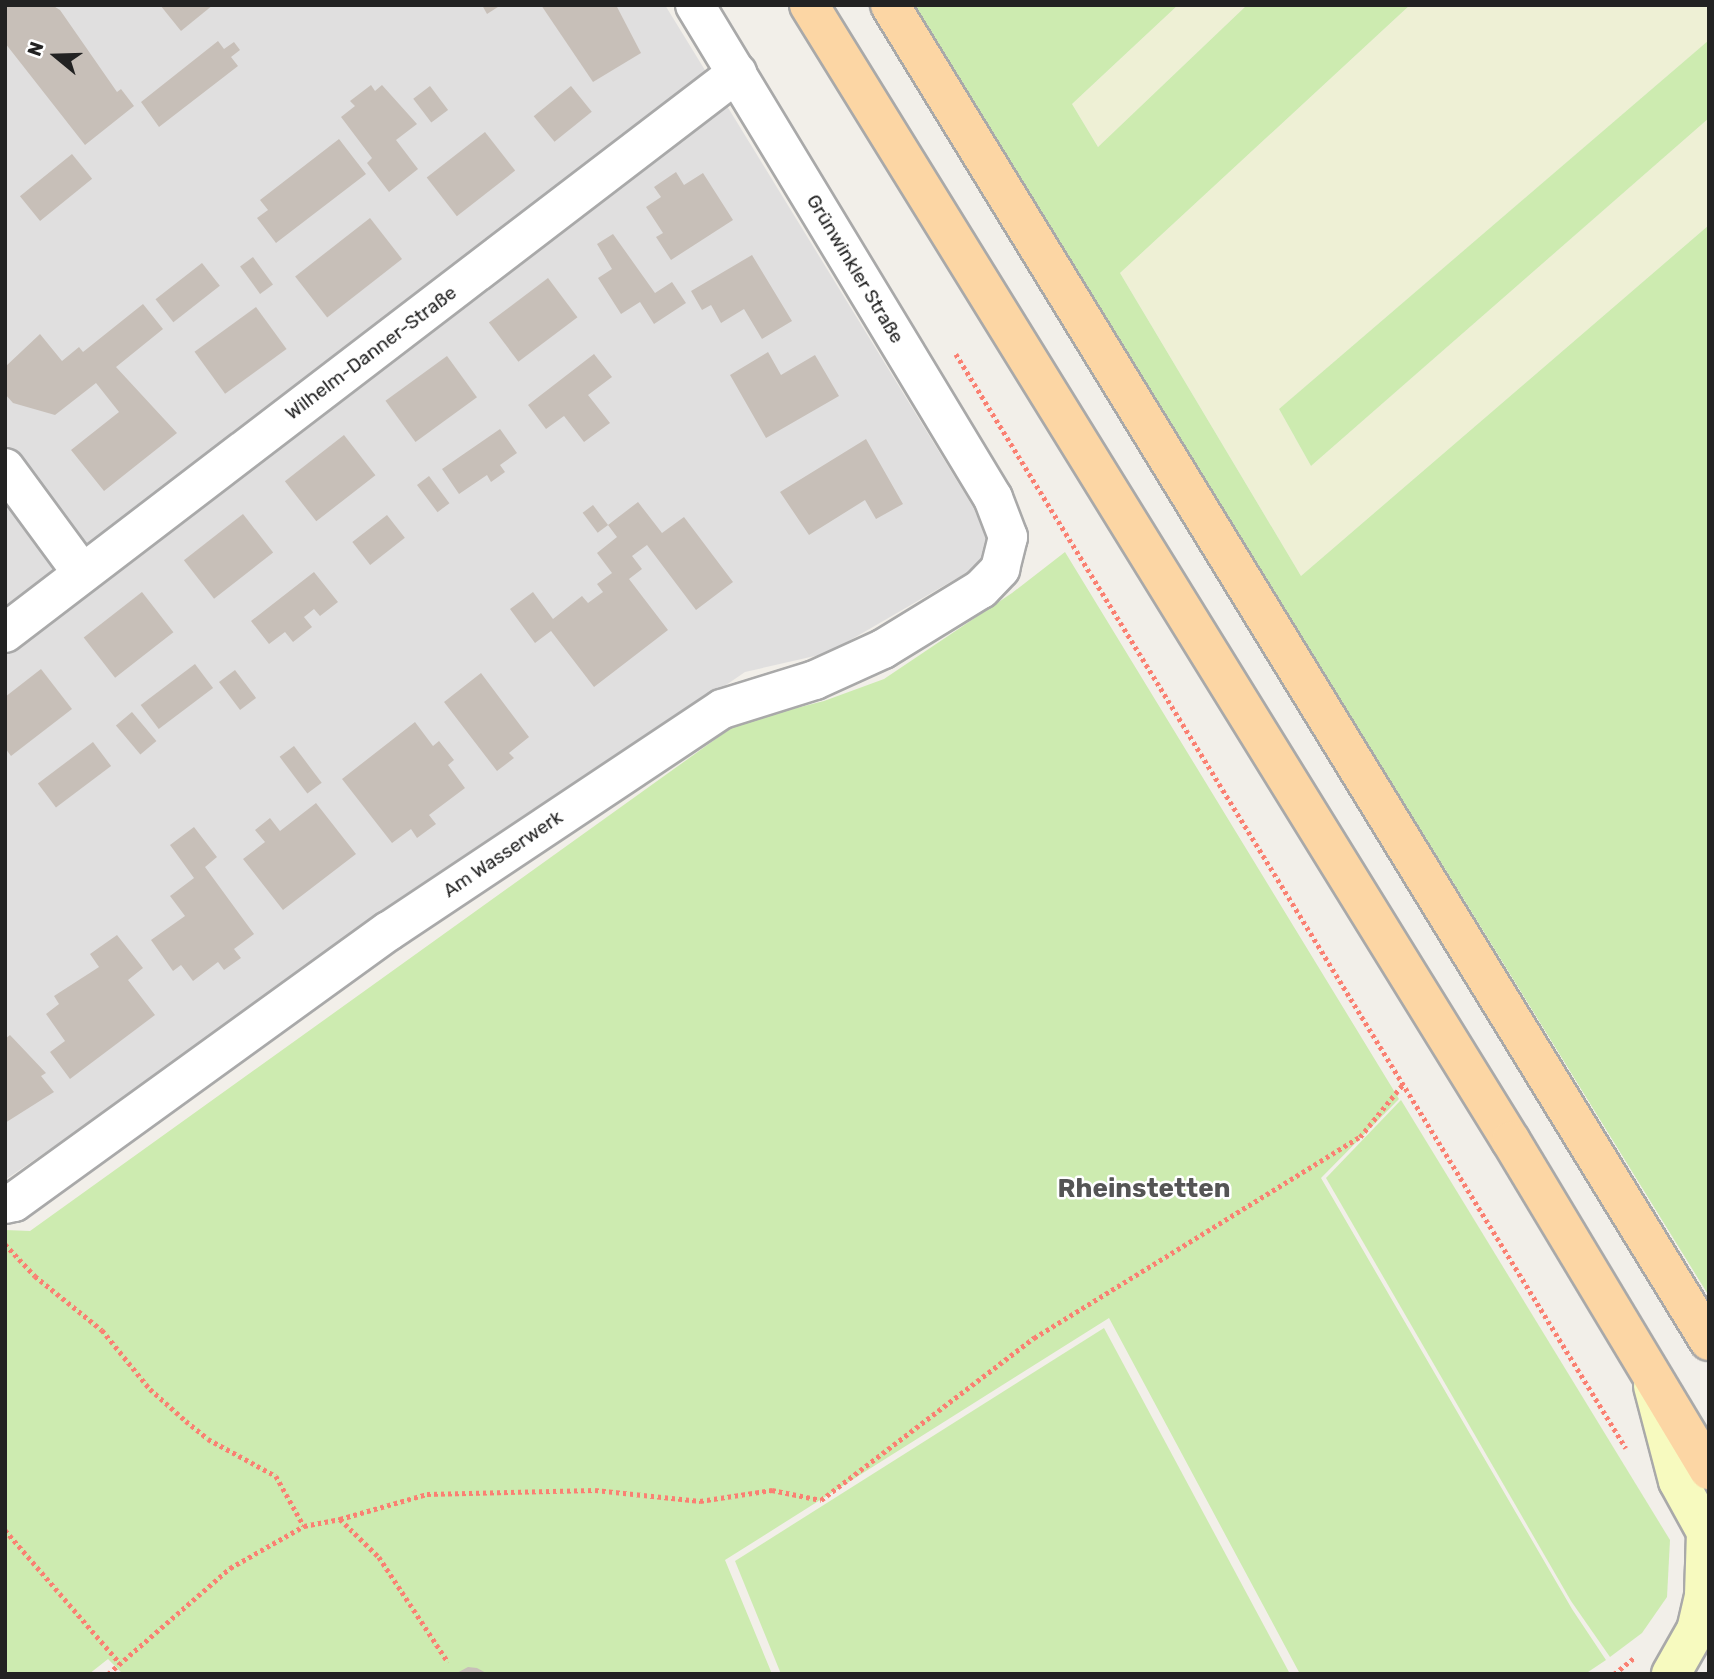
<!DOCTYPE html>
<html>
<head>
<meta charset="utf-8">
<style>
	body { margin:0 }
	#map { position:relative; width:1714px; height:1679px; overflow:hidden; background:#f2efe9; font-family:Rubik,sans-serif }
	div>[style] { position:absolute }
	.residential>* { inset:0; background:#e0dfdf }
	.farmland>* { inset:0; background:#eef0d5 }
	.grass>* { inset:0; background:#cdebb0 }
	.building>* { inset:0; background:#c7bfb8; transform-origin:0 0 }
	.path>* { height:4.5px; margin-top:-2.25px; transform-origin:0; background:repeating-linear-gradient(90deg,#fa8072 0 3.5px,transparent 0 7px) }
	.roads { filter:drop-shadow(2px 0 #a9a9a9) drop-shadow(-2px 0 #a9a9a9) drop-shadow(0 2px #a9a9a9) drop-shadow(0 -2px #a9a9a9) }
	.street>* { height:38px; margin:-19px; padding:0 19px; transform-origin:19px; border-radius:19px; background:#fff }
	.secondary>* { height:38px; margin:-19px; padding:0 19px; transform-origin:19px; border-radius:19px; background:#f7fabf }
	.primary>* { height:38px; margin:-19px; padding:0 19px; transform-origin:19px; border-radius:19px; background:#fcd6a4 }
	span { translate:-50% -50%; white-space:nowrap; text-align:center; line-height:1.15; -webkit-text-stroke:5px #fff; paint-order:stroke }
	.street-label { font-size:19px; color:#222 }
	.district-label { font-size:26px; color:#555; font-weight:700 }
	.frame { position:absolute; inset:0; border:7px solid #222; pointer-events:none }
	.north { position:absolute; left:21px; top:21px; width:70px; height:70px; -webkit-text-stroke:5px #fff; paint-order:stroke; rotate:289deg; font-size:19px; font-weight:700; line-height:28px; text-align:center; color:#222 }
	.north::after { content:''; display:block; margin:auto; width:24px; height:32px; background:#222; clip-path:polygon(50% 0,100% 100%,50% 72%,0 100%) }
</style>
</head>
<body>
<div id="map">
	<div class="residential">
		<div style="clip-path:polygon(5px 5px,665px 5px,989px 533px,990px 559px,828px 653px,745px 672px,5px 1180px)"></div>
	</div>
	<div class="farmland">
		<div style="clip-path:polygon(1178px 5px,1247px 5px,1098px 147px,1072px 104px)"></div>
		<div style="clip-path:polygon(1410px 5px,1709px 5px,1709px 40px,1279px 409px,1311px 466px,1709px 118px,1709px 225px,1301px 576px,1120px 273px)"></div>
	</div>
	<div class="grass">
		<div style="clip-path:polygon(911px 5px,1178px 5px,1072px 104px,1098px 147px,1247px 5px,1410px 5px,1120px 273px,1301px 576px,1709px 225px,1709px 1296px)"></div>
		<div style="clip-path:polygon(1709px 40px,1709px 118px,1311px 466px,1279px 409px)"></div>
		<div style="clip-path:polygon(1065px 552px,1399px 1099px,1321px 1178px,1572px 1609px,1606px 1660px,1585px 1674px,1300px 1674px,1109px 1318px,725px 1560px,772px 1674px,123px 1674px,108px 1659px,89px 1674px,5px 1674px,5px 1230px,30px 1231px,738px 723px,824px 701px,884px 679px,1012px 593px)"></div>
		<div style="clip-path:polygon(1401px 1100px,1670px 1540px,1667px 1597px,1642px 1633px,1610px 1657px,1571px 1601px,1326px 1178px)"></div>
		<div style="clip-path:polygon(1104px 1328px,1290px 1674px,781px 1674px,735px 1561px)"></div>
	</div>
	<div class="building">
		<div style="clip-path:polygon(5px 5px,52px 5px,60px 10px,117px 92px,121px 89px,134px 106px,85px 145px,5px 43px)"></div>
		<div style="clip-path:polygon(160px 5px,213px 5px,181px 31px)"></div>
		<div style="clip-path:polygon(482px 5px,501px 5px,487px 14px)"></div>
		<div style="clip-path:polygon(541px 5px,616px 5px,641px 53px,593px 82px)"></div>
		<div style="clip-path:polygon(218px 41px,224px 49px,234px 42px,240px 50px,231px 57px,238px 66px,159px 127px,141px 102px)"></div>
		<div style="clip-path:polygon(371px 85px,375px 91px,382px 85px,417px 124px,396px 140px,418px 169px,389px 192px,367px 163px,372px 158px,341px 117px,355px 106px,350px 101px)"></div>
		<div style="left:430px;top:86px;width:30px;height:21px;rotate:53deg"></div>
		<div style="left:571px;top:86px;width:33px;height:48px;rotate:51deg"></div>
		<div style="left:485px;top:132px;width:49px;height:74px;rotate:52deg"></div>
		<div style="clip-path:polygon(339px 139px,366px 174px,276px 243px,257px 218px,268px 210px,260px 200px)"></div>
		<div style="left:72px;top:154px;width:32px;height:67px;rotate:51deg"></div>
		<div style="clip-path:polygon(676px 172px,684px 185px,703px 173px,733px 220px,671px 260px,656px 237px,663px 233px,646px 207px,661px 197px,654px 187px)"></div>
		<div style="left:370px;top:218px;width:52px;height:95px;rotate:52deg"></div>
		<div style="clip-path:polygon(613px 234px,655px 293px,672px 282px,686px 303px,654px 324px,640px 302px,621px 314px,598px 278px,612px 269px,597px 244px)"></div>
		<div style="clip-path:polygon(752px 255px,792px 321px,762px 339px,744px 309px,721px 323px,711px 305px,702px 310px,691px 291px)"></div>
		<div style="left:253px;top:257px;width:34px;height:16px;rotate:54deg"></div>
		<div style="left:202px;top:263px;width:29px;height:59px;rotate:52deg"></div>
		<div style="left:548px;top:278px;width:49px;height:74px;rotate:53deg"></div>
		<div style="clip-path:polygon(143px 304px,163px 329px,116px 367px,177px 433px,104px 491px,71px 450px,119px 412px,96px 383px,55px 415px,13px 403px,5px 394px,5px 367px,40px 334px,62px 361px,79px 347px,83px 352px)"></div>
		<div style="left:256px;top:307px;width:52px;height:76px;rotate:54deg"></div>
		<div style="clip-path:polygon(768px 352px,781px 375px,815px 355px,839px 396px,766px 438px,730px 375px)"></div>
		<div style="clip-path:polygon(594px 354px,612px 377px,588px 395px,610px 423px,584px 442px,564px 416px,546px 429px,528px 405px)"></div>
		<div style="left:447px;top:356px;width:51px;height:76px;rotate:54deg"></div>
		<div style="clip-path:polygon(500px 429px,517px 453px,500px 465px,505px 472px,491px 482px,487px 475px,459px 494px,442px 469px)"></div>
		<div style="left:344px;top:435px;width:51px;height:75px;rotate:52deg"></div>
		<div style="clip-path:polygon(866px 439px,903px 504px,876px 519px,865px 500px,809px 535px,780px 492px)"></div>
		<div style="left:429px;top:476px;width:34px;height:15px;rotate:53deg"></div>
		<div style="clip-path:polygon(638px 502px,662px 533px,684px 517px,733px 582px,696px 610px,647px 545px,632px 556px,642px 569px,629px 579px,668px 630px,594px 687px,551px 631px,535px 643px,510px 609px,533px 592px,553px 619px,582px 596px,588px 603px,603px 592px,597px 584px,612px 573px,597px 553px,617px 537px,608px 525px)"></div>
		<div style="left:593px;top:505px;width:25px;height:13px;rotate:53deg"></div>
		<div style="left:243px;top:514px;width:49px;height:75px;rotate:52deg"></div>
		<div style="left:387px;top:515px;width:29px;height:44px;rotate:52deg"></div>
		<div style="clip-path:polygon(314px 572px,338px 602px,320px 616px,314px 609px,304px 617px,312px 627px,293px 642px,285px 632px,269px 644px,251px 621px)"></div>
		<div style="left:142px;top:592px;width:51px;height:74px;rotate:52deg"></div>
		<div style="left:195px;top:664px;width:30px;height:68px;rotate:53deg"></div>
		<div style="clip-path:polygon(41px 669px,72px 709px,11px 756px,5px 748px,5px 697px)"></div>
		<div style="left:235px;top:670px;width:35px;height:20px;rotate:53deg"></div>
		<div style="clip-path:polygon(481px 673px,529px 737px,509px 753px,514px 758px,497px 771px,444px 702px)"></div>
		<div style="left:132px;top:712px;width:38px;height:21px;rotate:50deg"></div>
		<div style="clip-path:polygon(415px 722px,433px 746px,439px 741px,454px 760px,448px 765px,465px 788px,429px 815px,436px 824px,417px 838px,411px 829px,392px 843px,342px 779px)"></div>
		<div style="left:93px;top:742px;width:30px;height:69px;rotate:53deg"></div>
		<div style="left:294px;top:746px;width:46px;height:18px;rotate:53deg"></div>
		<div style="clip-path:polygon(316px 803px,356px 854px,283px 910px,243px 859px,265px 842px,255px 830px,270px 818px,280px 831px)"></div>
		<div style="clip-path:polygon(194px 827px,217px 857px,205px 867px,254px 934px,234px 949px,241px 958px,224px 970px,218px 962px,193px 981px,181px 965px,173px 971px,151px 940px,185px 916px,170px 896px,194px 878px,170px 845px)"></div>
		<div style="clip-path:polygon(117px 935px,143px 968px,128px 980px,155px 1015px,70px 1079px,50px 1052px,65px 1041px,46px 1014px,59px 1004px,54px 996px,99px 967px,90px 954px)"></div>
		<div style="clip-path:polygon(10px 1035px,46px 1073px,41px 1076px,54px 1092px,5px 1123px,5px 1039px)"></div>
		<div style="clip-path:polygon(468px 1667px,477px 1668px,488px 1674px,455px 1674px)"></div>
	</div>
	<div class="path">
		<div style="left:956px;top:354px;width:1283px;rotate:58.52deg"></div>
		<div style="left:5px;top:1244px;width:44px;rotate:46.8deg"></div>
		<div style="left:35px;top:1276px;width:86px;rotate:38.9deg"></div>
		<div style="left:102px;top:1330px;width:76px;rotate:50.9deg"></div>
		<div style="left:150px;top:1389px;width:48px;rotate:41.6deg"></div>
		<div style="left:186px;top:1421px;width:28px;rotate:39deg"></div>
		<div style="left:208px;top:1439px;width:77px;rotate:28.6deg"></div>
		<div style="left:276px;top:1476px;width:57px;rotate:60.8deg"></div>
		<div style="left:340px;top:1519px;width:91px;rotate:-16deg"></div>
		<div style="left:427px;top:1494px;width:168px;rotate:-1.4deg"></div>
		<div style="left:595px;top:1490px;width:106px;rotate:6deg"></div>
		<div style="left:700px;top:1501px;width:73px;rotate:-8.7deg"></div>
		<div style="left:772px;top:1490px;width:50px;rotate:11.5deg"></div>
		<div style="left:821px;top:1500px;width:268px;rotate:-37.3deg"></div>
		<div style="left:1034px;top:1338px;width:383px;rotate:-31.7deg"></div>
		<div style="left:1360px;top:1137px;width:68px;rotate:-50.9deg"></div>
		<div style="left:5px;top:1530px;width:176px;rotate:49.2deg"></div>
		<div style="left:108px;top:1674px;width:162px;rotate:-41deg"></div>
		<div style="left:230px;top:1568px;width:85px;rotate:-29.6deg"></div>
		<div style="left:304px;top:1526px;width:37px;rotate:-11deg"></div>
		<div style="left:340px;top:1519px;width:54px;rotate:44.3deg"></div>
		<div style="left:379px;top:1557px;width:126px;rotate:56.7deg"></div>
		<div style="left:1614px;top:1674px;width:26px;rotate:-39deg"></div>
	</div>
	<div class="roads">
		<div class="street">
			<div style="left:5px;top:468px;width:130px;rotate:53.7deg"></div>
			<div style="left:5px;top:633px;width:922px;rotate:-37.42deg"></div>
			<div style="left:5px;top:1204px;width:9px;rotate:-13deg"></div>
			<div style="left:14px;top:1202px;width:463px;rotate:-35.9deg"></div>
			<div style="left:389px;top:931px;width:400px;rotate:-33.7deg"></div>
			<div style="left:722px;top:709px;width:97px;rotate:-17.3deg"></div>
			<div style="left:815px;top:680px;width:75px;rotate:-24.5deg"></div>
			<div style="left:883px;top:649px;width:115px;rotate:-31.5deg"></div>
			<div style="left:981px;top:589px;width:28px;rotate:-46deg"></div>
			<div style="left:1000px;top:569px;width:33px;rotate:-76deg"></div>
			<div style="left:1008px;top:537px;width:42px;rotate:-111deg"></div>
			<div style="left:993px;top:498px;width:576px;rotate:-121.15deg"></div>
		</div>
		<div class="secondary">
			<div style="left:1653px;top:1386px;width:98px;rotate:75.3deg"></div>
			<div style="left:1678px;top:1481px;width:58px;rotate:61.2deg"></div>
			<div style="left:1706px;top:1532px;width:64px;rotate:91.8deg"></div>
			<div style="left:1704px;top:1596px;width:35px;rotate:103deg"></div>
			<div style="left:1696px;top:1630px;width:51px;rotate:119.6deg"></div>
		</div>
		<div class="primary">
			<div style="left:809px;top:5px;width:1335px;rotate:58.29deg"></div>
			<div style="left:1511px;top:1141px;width:384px;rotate:59deg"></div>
			<div style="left:890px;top:5px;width:1567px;rotate:58.49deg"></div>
		</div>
	</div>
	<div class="street-label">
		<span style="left:855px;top:269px;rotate:59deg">Grünwinkler Straße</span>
		<span style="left:371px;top:353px;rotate:-37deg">Wilhelm-Danner-Straße</span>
		<span style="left:503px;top:854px;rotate:-34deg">Am Wasserwerk</span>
	</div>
	<div class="district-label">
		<span style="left:1144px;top:1189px">Rheinstetten</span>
	</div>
	<div class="frame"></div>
	<div class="north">N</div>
</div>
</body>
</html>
